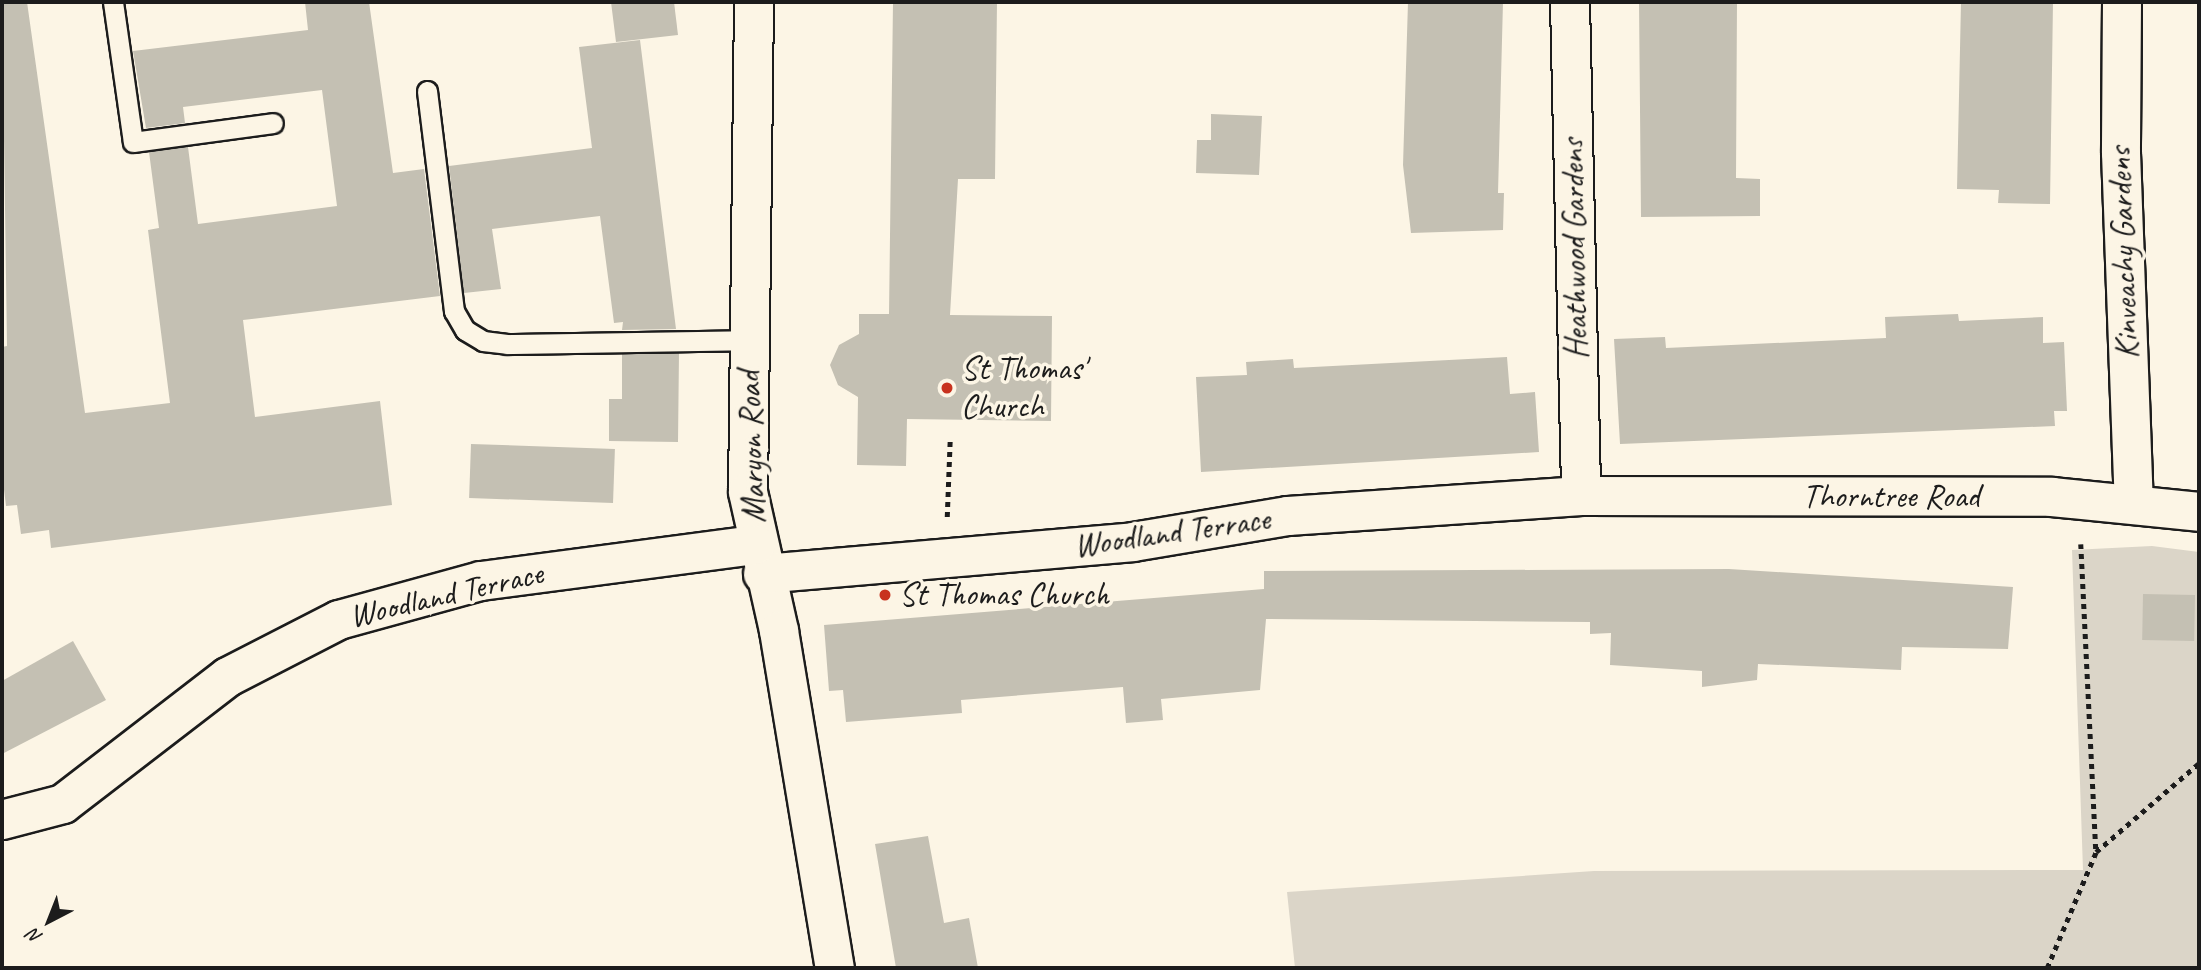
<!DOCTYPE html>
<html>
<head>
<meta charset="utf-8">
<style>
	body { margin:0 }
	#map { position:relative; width:2201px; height:970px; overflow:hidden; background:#fcf5e5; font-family:Caveat,sans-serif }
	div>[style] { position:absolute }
	.green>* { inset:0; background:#dbd5c8 }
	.building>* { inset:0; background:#c4c0b3; transform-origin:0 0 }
	.path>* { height:4.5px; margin-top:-2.25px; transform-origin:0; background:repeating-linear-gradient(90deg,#1c1c1c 0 5px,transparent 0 10px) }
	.roads { filter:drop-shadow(2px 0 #1c1c1c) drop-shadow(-2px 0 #1c1c1c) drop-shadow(0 2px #1c1c1c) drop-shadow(0 -2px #1c1c1c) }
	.lane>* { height:19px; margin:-9.5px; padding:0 9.5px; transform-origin:9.5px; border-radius:9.5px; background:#fcf5e5 }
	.street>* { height:38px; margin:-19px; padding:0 19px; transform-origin:19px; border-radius:19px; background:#fcf5e5 }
	.dots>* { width:19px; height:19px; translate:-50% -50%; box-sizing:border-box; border:4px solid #fcf5e5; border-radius:50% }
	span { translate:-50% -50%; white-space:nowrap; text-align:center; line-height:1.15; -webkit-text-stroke:7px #fcf5e5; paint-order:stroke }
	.street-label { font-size:33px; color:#1c1c1c }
	.poi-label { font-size:33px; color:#1c1c1c }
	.left { translate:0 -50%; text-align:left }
	.frame { position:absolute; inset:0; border:4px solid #1c1c1c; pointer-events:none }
	.north { position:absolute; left:14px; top:886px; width:70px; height:70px; -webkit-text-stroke:5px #fcf5e5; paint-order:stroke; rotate:222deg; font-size:19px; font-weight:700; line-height:28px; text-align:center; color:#1c1c1c }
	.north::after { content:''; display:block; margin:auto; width:24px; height:32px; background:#1c1c1c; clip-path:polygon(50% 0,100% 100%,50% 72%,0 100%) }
</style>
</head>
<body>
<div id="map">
	<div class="green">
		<div style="clip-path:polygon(2152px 546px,2199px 552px,2199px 968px,1295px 968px,1287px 892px,1594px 871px,2083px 870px,2072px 550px)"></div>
	</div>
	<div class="building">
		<div style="clip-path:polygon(2px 2px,27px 2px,85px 413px,170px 403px,148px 230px,159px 228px,149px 152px,188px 147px,198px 224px,337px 206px,322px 90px,183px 107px,185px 123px,146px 128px,133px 51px,308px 30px,305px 2px,369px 2px,393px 173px,424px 169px,440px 296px,243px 320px,255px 417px,380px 401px,392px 505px,51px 548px,49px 530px,21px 534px,17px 505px,6px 506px,2px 473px,2px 347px,7px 346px)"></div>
		<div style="clip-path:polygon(611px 2px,674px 2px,678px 35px,616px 42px)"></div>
		<div style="clip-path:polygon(893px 2px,997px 2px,995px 179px,958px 179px,950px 315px,1052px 316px,1051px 421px,907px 419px,906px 466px,857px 465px,858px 397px,838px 385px,830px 365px,839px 345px,859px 334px,859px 314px,889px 314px)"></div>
		<div style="clip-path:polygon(1408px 2px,1503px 2px,1498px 193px,1504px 193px,1503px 230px,1411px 233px,1403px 165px)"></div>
		<div style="clip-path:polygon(1639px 2px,1737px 2px,1736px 178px,1760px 179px,1760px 216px,1641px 217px)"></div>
		<div style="clip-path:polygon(1961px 2px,2053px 2px,2050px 204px,1998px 203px,1999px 190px,1957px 189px)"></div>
		<div style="clip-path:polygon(640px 40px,676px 329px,622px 330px,623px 322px,614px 323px,600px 216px,492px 229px,501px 289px,464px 293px,449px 166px,592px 148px,579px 47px)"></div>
		<div style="clip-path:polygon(1211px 114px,1262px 116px,1259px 175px,1196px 173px,1197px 140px,1211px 140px)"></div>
		<div style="clip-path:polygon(1958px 314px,1959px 321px,2043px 317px,2043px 343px,2064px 342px,2067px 411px,2054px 411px,2055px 426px,1620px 444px,1614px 339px,1665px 337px,1666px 348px,1886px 338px,1885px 317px)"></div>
		<div style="clip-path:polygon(679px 353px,678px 442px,609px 441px,609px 399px,622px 399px,622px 354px)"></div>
		<div style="clip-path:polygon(1507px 357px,1510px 394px,1535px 392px,1539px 452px,1201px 472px,1196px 377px,1247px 375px,1246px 362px,1293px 359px,1294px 368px)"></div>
		<div style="left:471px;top:444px;width:144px;height:54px;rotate:2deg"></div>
		<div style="clip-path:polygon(1729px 569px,2013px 587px,2008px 649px,1902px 647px,1901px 670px,1758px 664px,1757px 680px,1702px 687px,1702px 671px,1610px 665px,1611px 633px,1590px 634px,1590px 622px,1266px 619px,1260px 690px,1161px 699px,1163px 720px,1126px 723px,1123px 687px,961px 700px,962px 713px,846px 722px,843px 690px,829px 691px,824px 625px,1264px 589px,1264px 571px)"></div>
		<div style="left:2143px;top:594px;width:52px;height:46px;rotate:1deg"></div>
		<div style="clip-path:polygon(73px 641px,106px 700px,2px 754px,2px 681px)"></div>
		<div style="clip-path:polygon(928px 836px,944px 923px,969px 918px,978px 968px,896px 968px,875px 844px)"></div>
	</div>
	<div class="path">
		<div style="left:947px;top:517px;width:77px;rotate:-87.8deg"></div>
		<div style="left:2081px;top:544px;width:308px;rotate:87.2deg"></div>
		<div style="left:2047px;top:968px;width:126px;rotate:-67.1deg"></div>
		<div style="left:2096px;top:852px;width:136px;rotate:-40.8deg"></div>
	</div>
	<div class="roads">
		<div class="lane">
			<div style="left:113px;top:2px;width:141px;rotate:81.9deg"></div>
			<div style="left:133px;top:142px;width:141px;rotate:-7.7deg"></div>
			<div style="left:427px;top:91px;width:222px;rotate:83deg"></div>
			<div style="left:454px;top:311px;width:22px;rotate:60deg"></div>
			<div style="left:465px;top:330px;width:21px;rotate:31deg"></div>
			<div style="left:483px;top:341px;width:24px;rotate:7deg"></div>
			<div style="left:507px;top:344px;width:243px;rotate:-0.9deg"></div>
		</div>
		<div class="street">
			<div style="left:754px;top:2px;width:490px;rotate:90.7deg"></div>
			<div style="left:748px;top:492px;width:142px;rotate:77.4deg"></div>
			<div style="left:779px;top:631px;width:342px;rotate:80.6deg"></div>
			<div style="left:1570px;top:2px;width:494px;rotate:88.7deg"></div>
			<div style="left:2122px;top:2px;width:151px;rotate:90.4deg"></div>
			<div style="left:2121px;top:153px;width:350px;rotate:87.9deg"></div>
			<div style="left:763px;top:574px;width:371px;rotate:-4.9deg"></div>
			<div style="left:1133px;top:542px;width:157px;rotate:-9.5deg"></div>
			<div style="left:1288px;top:516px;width:294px;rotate:-3.9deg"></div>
			<div style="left:1581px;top:496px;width:471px;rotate:0.1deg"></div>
			<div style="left:2052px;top:497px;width:148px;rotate:5.8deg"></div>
			<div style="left:2px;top:820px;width:63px;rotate:-14.7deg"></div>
			<div style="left:63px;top:804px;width:208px;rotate:-37.6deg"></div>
			<div style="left:228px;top:677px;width:125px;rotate:-27.2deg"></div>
			<div style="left:339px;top:620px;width:147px;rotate:-15.4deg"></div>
			<div style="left:481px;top:581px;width:277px;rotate:-7.5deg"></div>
		</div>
	</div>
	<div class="dots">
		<div style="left:947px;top:388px;background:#c8321e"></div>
		<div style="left:885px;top:595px;background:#c8321e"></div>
	</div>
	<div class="street-label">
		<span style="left:1575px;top:249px;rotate:-91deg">Heathwood Gardens</span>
		<span style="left:2124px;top:253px;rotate:-92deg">Kinveachy Gardens</span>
		<span style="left:752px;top:447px;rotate:-92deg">Maryon Road</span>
		<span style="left:1891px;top:497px">Thorntree Road</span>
		<span style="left:1172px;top:533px;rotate:-8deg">Woodland Terrace</span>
		<span style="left:446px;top:595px;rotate:-13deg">Woodland Terrace</span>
	</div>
	<div class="poi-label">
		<span class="left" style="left:961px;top:388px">St Thomas'<br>Church</span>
		<span class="left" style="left:899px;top:595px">St Thomas Church</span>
	</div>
	<div class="frame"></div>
	<div class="north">N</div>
</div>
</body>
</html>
